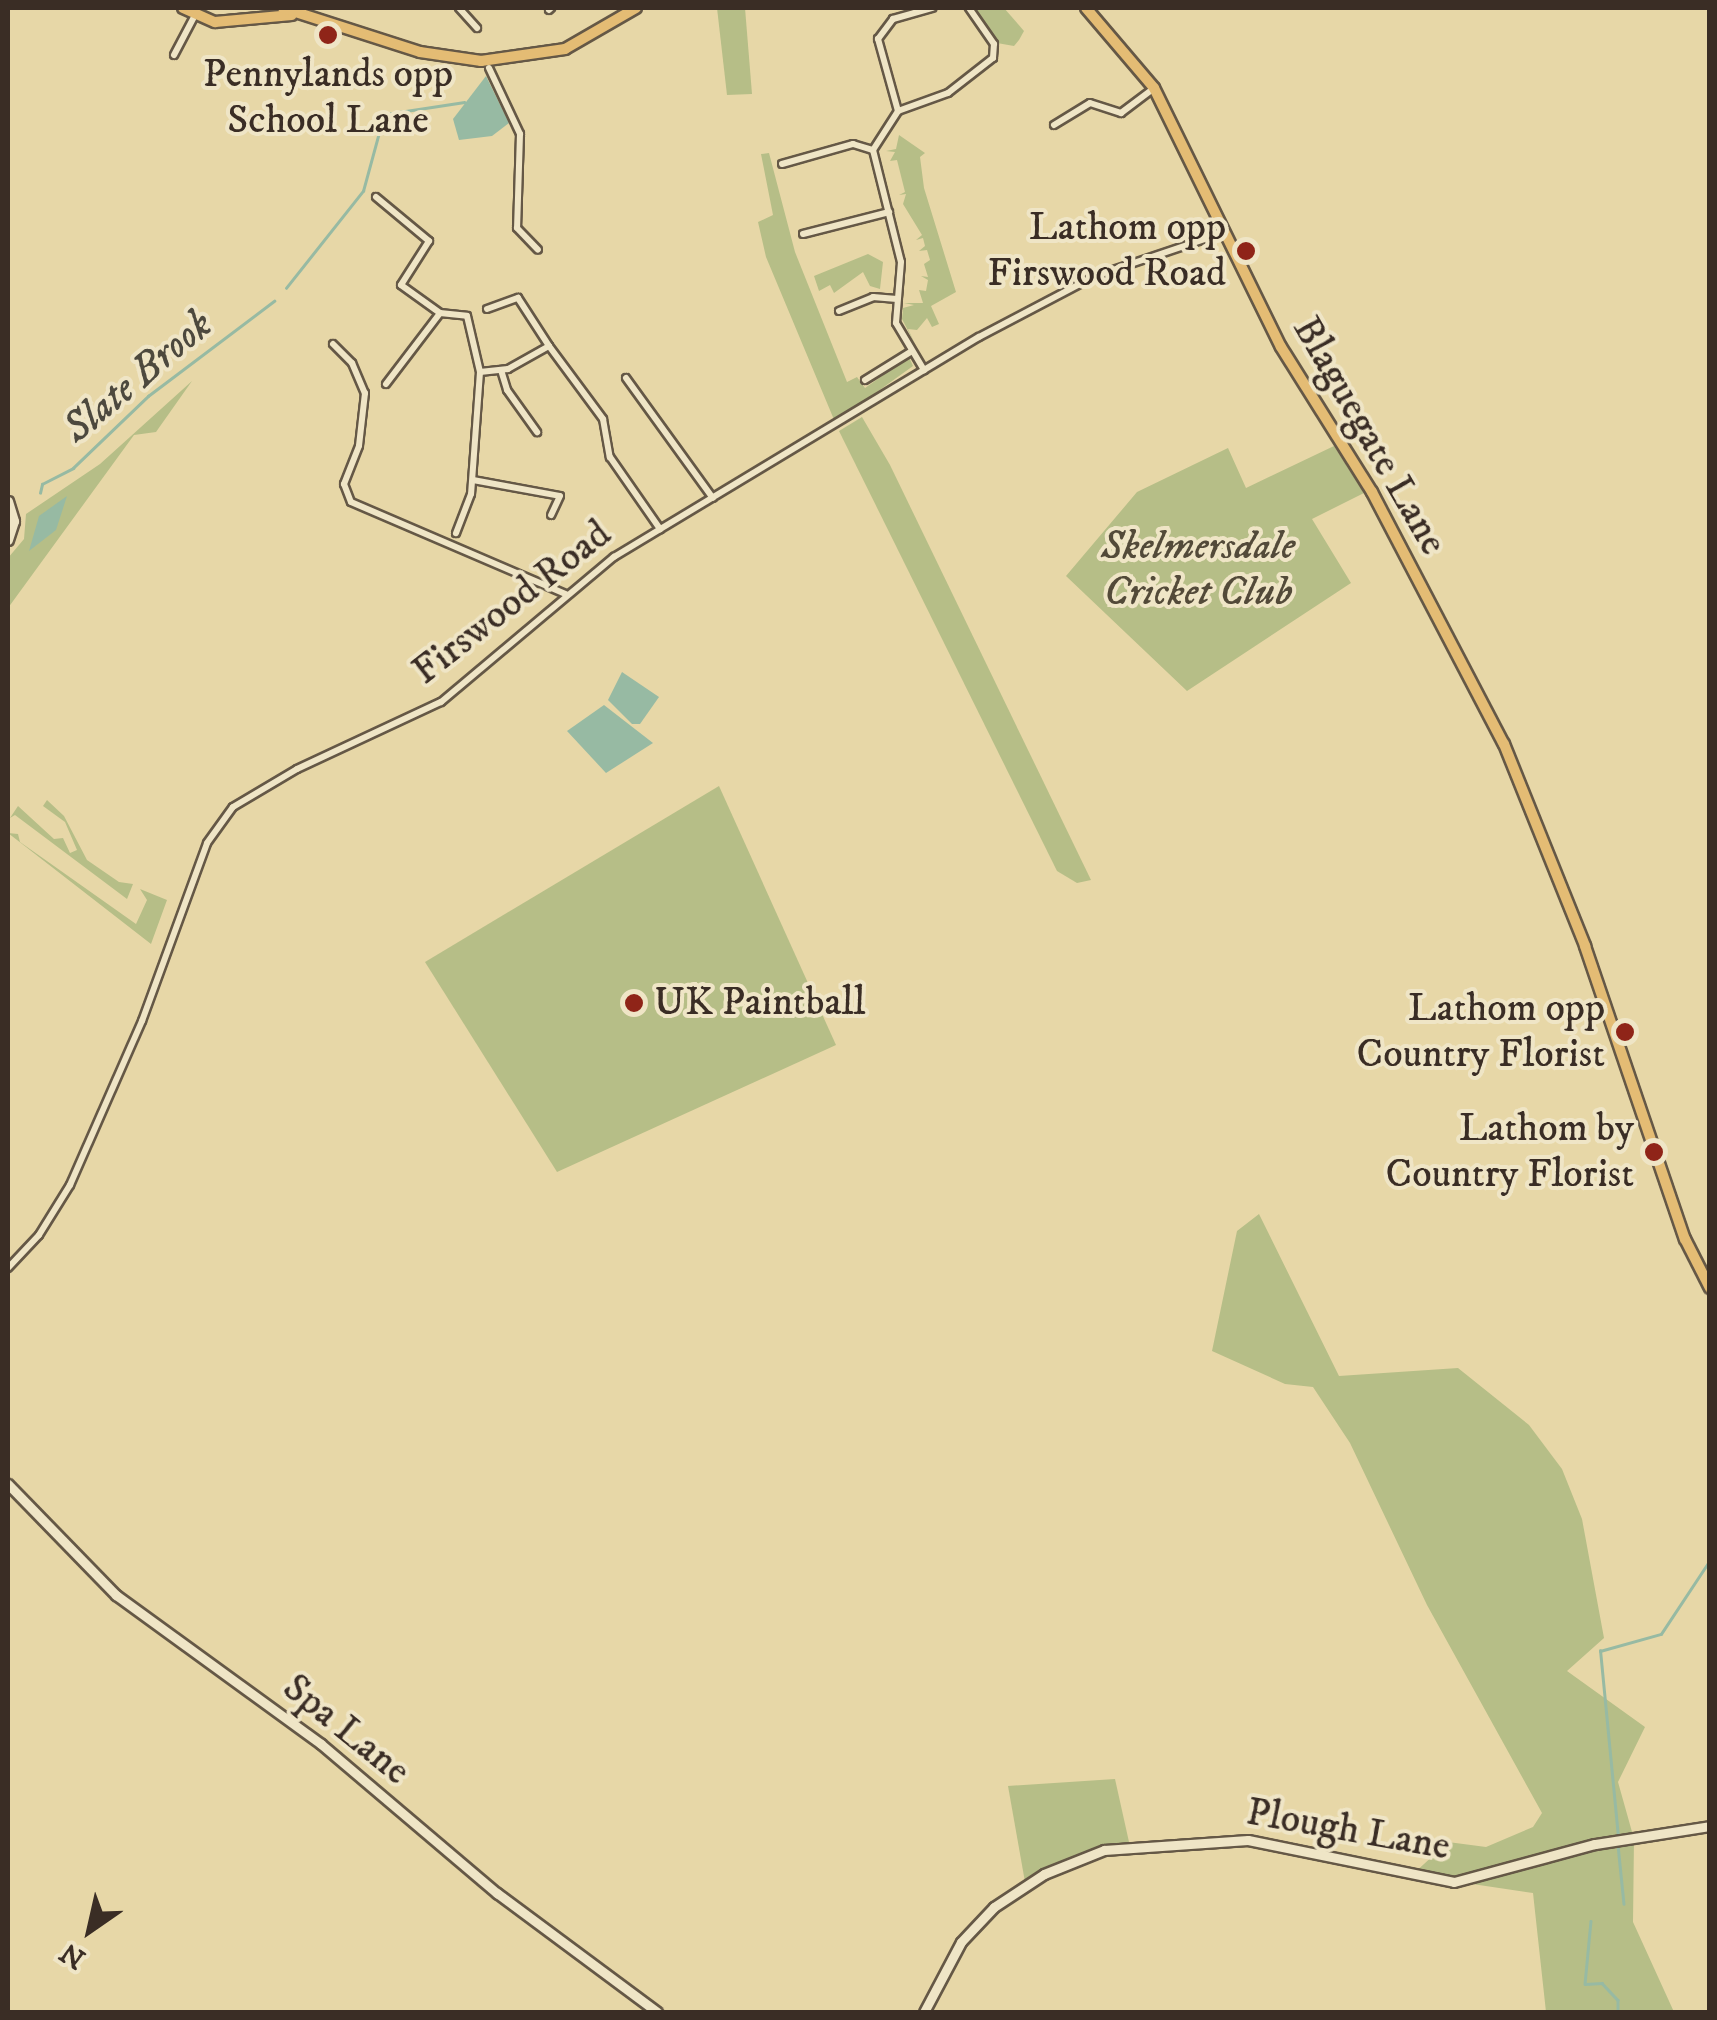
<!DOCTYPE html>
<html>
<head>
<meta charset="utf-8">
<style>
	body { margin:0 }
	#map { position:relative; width:1717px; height:2020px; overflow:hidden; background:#e7d7a7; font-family:"IM FELL DW Pica",serif }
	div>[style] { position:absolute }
	.green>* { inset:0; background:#b6be87 }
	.water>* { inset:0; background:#97baa3 }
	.stream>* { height:2.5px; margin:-1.25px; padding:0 1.25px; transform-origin:1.25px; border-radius:1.25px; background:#97baa3 }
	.roads { filter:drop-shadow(2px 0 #655846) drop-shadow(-2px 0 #655846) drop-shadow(0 2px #655846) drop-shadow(0 -2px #655846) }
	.minor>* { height:6px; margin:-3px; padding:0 3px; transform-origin:3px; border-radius:3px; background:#efe5c6 }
	.tertiary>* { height:9px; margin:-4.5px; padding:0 4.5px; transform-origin:4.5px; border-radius:4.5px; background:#efe5c6 }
	.secondary>* { height:9px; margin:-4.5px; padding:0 4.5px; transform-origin:4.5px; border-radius:4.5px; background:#efe5c6 }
	.primary>* { height:10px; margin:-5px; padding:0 5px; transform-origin:5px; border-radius:5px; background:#e4bc74 }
	.dots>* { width:28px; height:28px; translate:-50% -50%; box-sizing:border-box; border:5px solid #efe5c6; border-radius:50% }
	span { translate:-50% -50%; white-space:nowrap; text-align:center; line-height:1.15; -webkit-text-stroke:8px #efe5c6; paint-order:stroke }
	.poi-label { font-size:40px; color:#3a2d25 }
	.right { translate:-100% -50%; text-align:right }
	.left { translate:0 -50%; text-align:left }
	.street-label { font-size:40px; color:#3a2d25 }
	.park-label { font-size:40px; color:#534a39; font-style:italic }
	.water-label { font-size:42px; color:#4d493e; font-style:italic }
	.frame { position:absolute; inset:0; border:10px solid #3a2d25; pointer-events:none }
	.north { position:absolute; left:40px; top:1880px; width:100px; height:100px; -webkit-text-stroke:8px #efe5c6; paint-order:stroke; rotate:214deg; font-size:28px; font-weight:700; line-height:40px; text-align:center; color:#3a2d25 }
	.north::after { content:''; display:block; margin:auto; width:35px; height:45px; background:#3a2d25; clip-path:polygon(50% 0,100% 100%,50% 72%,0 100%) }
</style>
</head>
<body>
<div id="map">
	<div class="green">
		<div style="clip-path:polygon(717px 8px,745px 8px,752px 94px,727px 95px)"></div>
		<div style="clip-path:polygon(972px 8px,1004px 8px,1024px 31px,1019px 40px,1014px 46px,997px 43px)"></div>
		<div style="clip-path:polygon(899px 135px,925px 153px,920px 157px,924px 188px,956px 292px,931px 306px,939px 324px,932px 327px,927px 318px,917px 330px,908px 329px,916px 346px,902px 319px,903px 308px,914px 305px,904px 303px,923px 303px,919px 290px,926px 291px,928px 280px,921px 276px,928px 277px,924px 264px,930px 260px,927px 250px,919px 251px,925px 246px,923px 238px,916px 240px,922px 235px,903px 204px,906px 194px,899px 195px,905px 192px,897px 160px,890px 161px,895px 152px,886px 151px,896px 149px)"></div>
		<div style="clip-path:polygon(769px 153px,795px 252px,847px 382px,857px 377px,865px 388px,909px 357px,913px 366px,835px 422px,766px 257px,758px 222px,773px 215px,761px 154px)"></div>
		<div style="clip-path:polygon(868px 254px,883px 262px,880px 289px,870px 286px,863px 272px,834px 293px,830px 285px,819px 291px,814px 276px)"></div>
		<div style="clip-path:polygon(192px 381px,156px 432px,134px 435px,8px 608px,8px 558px,24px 539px,26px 514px,100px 464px)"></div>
		<div style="clip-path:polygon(862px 417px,890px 465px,1091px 880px,1077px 883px,1057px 871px,839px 431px)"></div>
		<div style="clip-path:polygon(1334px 446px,1364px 493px,1312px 519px,1351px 583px,1187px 691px,1066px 576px,1137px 492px,1228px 448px,1246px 488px)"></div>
		<div style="clip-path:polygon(719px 786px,836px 1045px,557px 1172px,425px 962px)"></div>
		<div style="clip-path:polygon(47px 800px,64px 816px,87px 860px,119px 882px,133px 884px,127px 899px,15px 815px,10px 818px,18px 806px,54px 839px,63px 838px,70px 853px,77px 850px,65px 822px,43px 806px)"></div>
		<div style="clip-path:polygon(8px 833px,18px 834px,20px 842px,136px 924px,147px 900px,140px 889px,167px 900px,151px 944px)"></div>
		<div style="clip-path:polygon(1259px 1214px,1339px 1376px,1458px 1368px,1529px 1425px,1562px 1469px,1582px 1519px,1604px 1638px,1567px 1671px,1645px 1727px,1618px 1782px,1634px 1839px,1633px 1922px,1674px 2012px,1546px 2012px,1533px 1893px,1412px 1875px,1448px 1842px,1486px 1847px,1533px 1827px,1542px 1813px,1427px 1605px,1350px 1443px,1313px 1387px,1285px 1384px,1212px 1351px,1237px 1231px)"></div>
		<div style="clip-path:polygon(1115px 1779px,1129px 1842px,1025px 1882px,1008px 1786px)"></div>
	</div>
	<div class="water">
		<div style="clip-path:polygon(486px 76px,509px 123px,492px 136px,459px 140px,453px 119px)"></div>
		<div style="clip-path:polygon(67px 496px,56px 530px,29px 551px,39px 516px)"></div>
		<div style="clip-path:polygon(622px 672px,659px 697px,640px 724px,632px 724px,608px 700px)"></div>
		<div style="clip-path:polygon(604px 705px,653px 743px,606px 773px,567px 731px)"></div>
	</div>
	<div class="stream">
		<div style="left:386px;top:114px;width:79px;rotate:-8.7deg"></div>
		<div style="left:286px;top:288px;width:124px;rotate:-51.6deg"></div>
		<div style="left:363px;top:191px;width:80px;rotate:-74.7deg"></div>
		<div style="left:40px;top:493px;width:9px;rotate:-77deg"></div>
		<div style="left:42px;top:484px;width:35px;rotate:-27deg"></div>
		<div style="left:73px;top:468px;width:104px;rotate:-43.8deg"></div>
		<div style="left:148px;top:396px;width:158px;rotate:-37deg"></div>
		<div style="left:1618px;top:1837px;width:187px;rotate:-95.5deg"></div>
		<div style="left:1600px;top:1651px;width:63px;rotate:-15.6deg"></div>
		<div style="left:1661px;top:1634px;width:89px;rotate:-56.5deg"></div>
		<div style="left:1618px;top:1845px;width:59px;rotate:84.2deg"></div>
		<div style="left:1591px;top:1921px;width:63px;rotate:95.4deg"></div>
		<div style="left:1585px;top:1984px;width:17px;rotate:-3deg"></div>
		<div style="left:1602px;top:1983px;width:23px;rotate:47deg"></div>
		<div style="left:1618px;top:2000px;width:12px;rotate:90deg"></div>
	</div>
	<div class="roads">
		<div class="minor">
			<div style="left:459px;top:8px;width:27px;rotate:48deg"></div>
			<div style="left:549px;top:10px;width:3px;rotate:-45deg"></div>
			<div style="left:174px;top:55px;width:43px;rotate:-62.2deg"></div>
			<div style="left:489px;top:68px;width:73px;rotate:64.8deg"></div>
			<div style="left:520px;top:134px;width:94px;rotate:91.8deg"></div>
			<div style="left:517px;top:228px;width:30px;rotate:46deg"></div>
			<div style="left:898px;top:111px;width:53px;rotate:-19.8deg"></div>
			<div style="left:948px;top:93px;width:57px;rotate:-37.9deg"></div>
			<div style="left:993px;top:58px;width:14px;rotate:-86deg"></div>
			<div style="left:994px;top:44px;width:44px;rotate:-124.8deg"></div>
			<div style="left:898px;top:111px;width:75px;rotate:-105.5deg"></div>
			<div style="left:878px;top:39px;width:25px;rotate:-53deg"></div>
			<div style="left:893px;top:19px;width:41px;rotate:-15.8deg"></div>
			<div style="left:1054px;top:125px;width:42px;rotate:-31.4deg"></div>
			<div style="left:1090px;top:103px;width:33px;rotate:18deg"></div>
			<div style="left:1121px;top:113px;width:41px;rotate:-37.1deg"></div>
			<div style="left:873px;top:150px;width:115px;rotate:76deg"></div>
			<div style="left:901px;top:262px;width:61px;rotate:94.7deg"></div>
			<div style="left:896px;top:323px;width:55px;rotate:59.2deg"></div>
			<div style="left:873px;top:150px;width:46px;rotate:-57.3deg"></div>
			<div style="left:782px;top:164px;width:74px;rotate:-15.7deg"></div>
			<div style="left:853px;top:144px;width:21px;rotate:17deg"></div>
			<div style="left:376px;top:197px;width:69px;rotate:39.7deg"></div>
			<div style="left:429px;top:241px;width:52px;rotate:122.5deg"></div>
			<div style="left:401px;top:285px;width:48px;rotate:35.7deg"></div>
			<div style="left:803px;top:234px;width:89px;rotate:-14.3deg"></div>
			<div style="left:487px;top:309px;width:33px;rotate:-20deg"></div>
			<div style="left:518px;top:298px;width:57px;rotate:57.1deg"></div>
			<div style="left:839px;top:311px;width:37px;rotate:-22deg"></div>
			<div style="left:873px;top:297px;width:24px;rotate:5deg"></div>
			<div style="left:440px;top:313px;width:27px;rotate:6deg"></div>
			<div style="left:467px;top:316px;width:57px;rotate:76.9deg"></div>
			<div style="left:480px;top:372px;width:122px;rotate:94.2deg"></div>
			<div style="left:471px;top:494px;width:42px;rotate:111deg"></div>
			<div style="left:333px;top:344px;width:27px;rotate:45deg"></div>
			<div style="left:352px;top:363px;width:33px;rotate:67deg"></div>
			<div style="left:365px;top:393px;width:53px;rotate:96.5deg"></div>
			<div style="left:359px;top:446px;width:41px;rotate:111.5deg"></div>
			<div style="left:344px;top:484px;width:19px;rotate:69deg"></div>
			<div style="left:351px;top:502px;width:234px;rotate:23.2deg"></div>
			<div style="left:501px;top:370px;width:21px;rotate:73deg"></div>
			<div style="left:507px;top:390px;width:52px;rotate:54.5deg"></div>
			<div style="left:480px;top:372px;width:28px;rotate:-6deg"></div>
			<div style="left:508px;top:369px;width:47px;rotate:-29.3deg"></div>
			<div style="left:549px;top:346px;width:91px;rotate:53.5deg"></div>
			<div style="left:603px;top:419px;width:39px;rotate:80deg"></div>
			<div style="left:610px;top:457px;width:88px;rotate:55.2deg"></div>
			<div style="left:626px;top:378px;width:148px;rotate:54.1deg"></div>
			<div style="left:865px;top:380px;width:55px;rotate:-31.7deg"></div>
			<div style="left:386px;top:384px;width:89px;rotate:-52.7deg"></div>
			<div style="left:473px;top:480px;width:88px;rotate:10.4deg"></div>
			<div style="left:560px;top:496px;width:21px;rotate:115deg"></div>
			<div style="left:8px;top:1268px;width:45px;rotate:-46.8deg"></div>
			<div style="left:39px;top:1235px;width:59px;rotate:-58.2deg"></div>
			<div style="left:70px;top:1185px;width:179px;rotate:-66.3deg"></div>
			<div style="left:142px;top:1021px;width:189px;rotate:-69.9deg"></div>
			<div style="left:207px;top:843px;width:44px;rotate:-54.2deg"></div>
			<div style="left:233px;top:807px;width:74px;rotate:-30.7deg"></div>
			<div style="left:297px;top:769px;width:159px;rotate:-25deg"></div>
			<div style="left:441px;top:702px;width:226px;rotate:-40deg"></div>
			<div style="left:614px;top:557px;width:426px;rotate:-31.1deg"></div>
			<div style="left:979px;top:337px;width:131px;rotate:-27.7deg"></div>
			<div style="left:1095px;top:276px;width:138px;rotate:-18.6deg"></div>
		</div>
		<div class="tertiary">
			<div style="left:8px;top:501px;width:21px;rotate:73deg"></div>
			<div style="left:14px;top:521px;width:20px;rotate:108deg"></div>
			<div style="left:8px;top:1484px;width:155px;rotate:45.8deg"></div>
			<div style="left:116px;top:1595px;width:253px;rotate:36deg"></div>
			<div style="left:321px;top:1744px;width:231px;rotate:40.3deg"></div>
			<div style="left:497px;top:1893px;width:199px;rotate:36.6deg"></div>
		</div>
		<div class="secondary">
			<div style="left:924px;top:2012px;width:79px;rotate:-62.1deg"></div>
			<div style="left:961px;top:1942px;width:48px;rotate:-46.7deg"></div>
			<div style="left:994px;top:1907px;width:60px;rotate:-33.4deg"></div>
			<div style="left:1044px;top:1874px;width:65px;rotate:-21.8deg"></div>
			<div style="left:1104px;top:1850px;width:144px;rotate:-4deg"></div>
			<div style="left:1248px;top:1840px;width:210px;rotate:11.5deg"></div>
			<div style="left:1454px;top:1882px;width:146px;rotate:-15.1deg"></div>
			<div style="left:1595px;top:1844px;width:116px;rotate:-8.9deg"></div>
		</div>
		<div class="primary">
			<div style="left:183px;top:8px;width:35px;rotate:24deg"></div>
			<div style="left:215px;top:22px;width:77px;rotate:-5.2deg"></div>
			<div style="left:283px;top:8px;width:144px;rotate:17.8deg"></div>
			<div style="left:420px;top:52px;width:62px;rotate:8.4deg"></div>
			<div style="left:481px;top:61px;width:85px;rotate:-8.1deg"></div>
			<div style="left:565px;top:49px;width:82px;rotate:-30deg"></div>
			<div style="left:1086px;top:8px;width:105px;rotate:49.6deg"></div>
			<div style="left:1154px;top:88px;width:288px;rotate:63.9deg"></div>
			<div style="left:1281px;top:347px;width:171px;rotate:57.9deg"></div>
			<div style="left:1372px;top:492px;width:284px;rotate:62.4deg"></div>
			<div style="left:1504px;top:744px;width:218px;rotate:68.1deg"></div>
			<div style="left:1585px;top:946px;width:310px;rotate:71.2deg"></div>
			<div style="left:1685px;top:1239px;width:55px;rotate:63deg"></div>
		</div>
	</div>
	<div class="dots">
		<div style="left:328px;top:35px;background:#8f2418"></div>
		<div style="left:1246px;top:251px;background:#8f2418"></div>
		<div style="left:634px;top:1003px;background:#8f2418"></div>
		<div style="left:1625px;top:1032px;background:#8f2418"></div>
		<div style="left:1654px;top:1152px;background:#8f2418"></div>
	</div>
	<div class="poi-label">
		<span style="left:328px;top:98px">Pennylands opp<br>School Lane</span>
		<span class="right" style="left:1226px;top:251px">Lathom opp<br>Firswood Road</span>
		<span class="left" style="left:654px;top:1003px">UK Paintball</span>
		<span class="right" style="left:1605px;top:1032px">Lathom opp<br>Country Florist</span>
		<span class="right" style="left:1634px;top:1152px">Lathom by<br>Country Florist</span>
	</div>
	<div class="street-label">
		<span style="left:1369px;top:436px;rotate:60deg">Blaguegate Lane</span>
		<span style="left:512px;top:603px;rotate:-38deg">Firswood Road</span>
		<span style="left:346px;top:1730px;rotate:39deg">Spa Lane</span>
		<span style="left:1348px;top:1830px;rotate:10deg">Plough Lane</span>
	</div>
	<div class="park-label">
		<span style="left:1198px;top:570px">Skelmersdale<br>Cricket Club</span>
	</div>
	<div class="water-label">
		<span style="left:138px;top:377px;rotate:-40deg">Slate Brook</span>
	</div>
	<div class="frame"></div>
	<div class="north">N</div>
</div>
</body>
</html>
